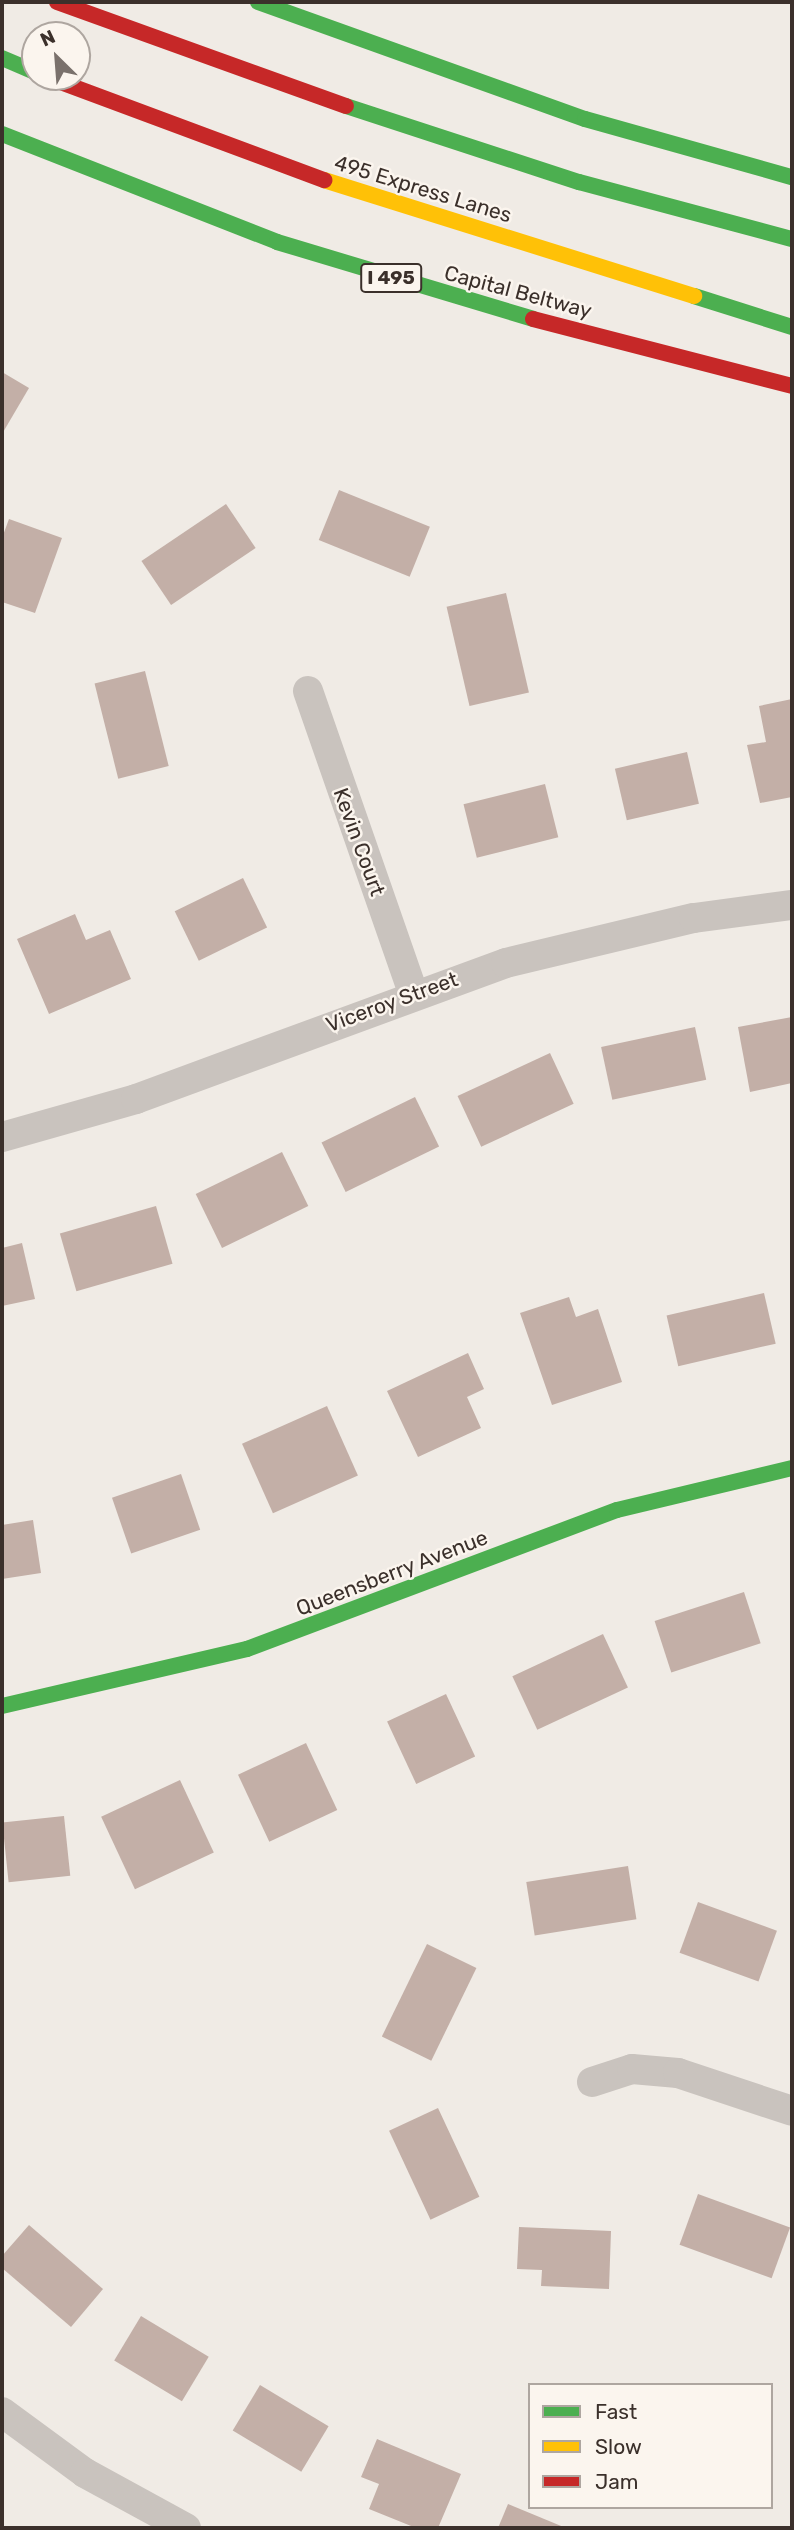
<!DOCTYPE html>
<html>
<head>
<meta charset="utf-8">
<style>
	body { margin:0 }
	#map { position:relative; width:794px; height:2530px; overflow:hidden; background:#f0ebe5; font-family:Rubik,sans-serif }
	div>[style] { position:absolute }
	.building>* { inset:0; background:#c3afa7; transform-origin:0 0 }
	.street>* { height:30px; margin:-15px; padding:0 15px; transform-origin:15px; border-radius:15px; background:#c9c3be }
	.fast>* { height:16px; margin:-8px; padding:0 8px; transform-origin:8px; border-radius:8px; background:#4caf50 }
	.slow>* { height:16px; margin:-8px; padding:0 8px; transform-origin:8px; border-radius:8px; background:#ffc107 }
	.jam>* { height:16px; margin:-8px; padding:0 8px; transform-origin:8px; border-radius:8px; background:#c62828 }
	span { translate:-50% -50%; white-space:nowrap; text-align:center; line-height:1.15; -webkit-text-stroke:5px #fbf5ee; paint-order:stroke }
	.shield-label span { padding:2px 5px; background:#fbf5ee; border:2px solid; border-radius:5px; -webkit-text-stroke-width:0 }
	.shield-label { font-size:19px; color:#3b302b; font-weight:700 }
	.street-label { font-size:21px; color:#3b302b }
	.frame { position:absolute; inset:0; border:4px solid #3b302b; pointer-events:none }
	.legend { position:absolute; left:528px; top:2383px; width:245px; height:126px; box-sizing:border-box; background:#fbf5ee; border:2px solid #aea6a0; margin:0; padding:9px 12px; list-style:none; font-size:21px; color:#3b302b }
	.legend li { display:flex; align-items:center; gap:14px; height:35px }
	.legend b { width:35px; border:2px solid #aea6a0 }
	.north { position:absolute; left:21px; top:21px; width:70px; height:70px; box-sizing:border-box; background:#fbf5ee; border:2px solid #aea6a0; border-radius:50%; rotate:335deg; font-size:19px; font-weight:700; line-height:28px; text-align:center; color:#3b302b }
	.north::after { content:''; display:block; margin:auto; width:24px; height:32px; background:#7a716c; clip-path:polygon(50% 0,100% 100%,50% 72%,0 100%) }
</style>
</head>
<body>
<div id="map">
	<div class="building">
		<div style="clip-path:polygon(2px 372px,29px 388px,2px 434px)"></div>
		<div style="left:339px;top:490px;width:98px;height:54px;rotate:22deg"></div>
		<div style="left:226px;top:504px;width:53px;height:102px;rotate:56deg"></div>
		<div style="clip-path:polygon(9px 519px,62px 538px,35px 613px,2px 602px,2px 538px)"></div>
		<div style="left:506px;top:593px;width:102px;height:61px;rotate:77deg"></div>
		<div style="left:145px;top:671px;width:98px;height:52px;rotate:76deg"></div>
		<div style="clip-path:polygon(792px 699px,792px 797px,760px 803px,747px 745px,766px 742px,759px 706px)"></div>
		<div style="left:687px;top:752px;width:53px;height:74px;rotate:77deg"></div>
		<div style="left:545px;top:784px;width:55px;height:84px;rotate:76deg"></div>
		<div style="left:243px;top:878px;width:55px;height:76px;rotate:64deg"></div>
		<div style="clip-path:polygon(75px 914px,86px 940px,110px 930px,131px 979px,49px 1014px,17px 939px)"></div>
		<div style="clip-path:polygon(792px 1017px,792px 1083px,750px 1092px,738px 1027px)"></div>
		<div style="left:695px;top:1027px;width:54px;height:96px;rotate:78deg"></div>
		<div style="left:550px;top:1053px;width:56px;height:102px;rotate:65deg"></div>
		<div style="left:415px;top:1097px;width:55px;height:104px;rotate:64deg"></div>
		<div style="left:282px;top:1152px;width:60px;height:96px;rotate:64deg"></div>
		<div style="left:156px;top:1206px;width:60px;height:100px;rotate:74deg"></div>
		<div style="clip-path:polygon(22px 1243px,35px 1299px,2px 1306px,2px 1248px)"></div>
		<div style="left:764px;top:1293px;width:52px;height:100px;rotate:77deg"></div>
		<div style="clip-path:polygon(569px 1297px,576px 1317px,598px 1309px,622px 1382px,552px 1405px,520px 1313px)"></div>
		<div style="clip-path:polygon(468px 1353px,484px 1389px,467px 1397px,481px 1428px,418px 1457px,387px 1391px)"></div>
		<div style="left:327px;top:1406px;width:76px;height:93px;rotate:66deg"></div>
		<div style="left:181px;top:1474px;width:59px;height:73px;rotate:71deg"></div>
		<div style="clip-path:polygon(33px 1520px,41px 1573px,2px 1579px,2px 1525px)"></div>
		<div style="left:744px;top:1592px;width:54px;height:94px;rotate:72deg"></div>
		<div style="left:603px;top:1634px;width:59px;height:100px;rotate:65deg"></div>
		<div style="left:446px;top:1694px;width:69px;height:65px;rotate:65deg"></div>
		<div style="left:306px;top:1743px;width:74px;height:75px;rotate:65deg"></div>
		<div style="left:180px;top:1780px;width:80px;height:87px;rotate:65deg"></div>
		<div style="left:64px;top:1816px;width:60px;height:62px;rotate:84deg"></div>
		<div style="left:628px;top:1866px;width:54px;height:103px;rotate:81deg"></div>
		<div style="left:698px;top:1902px;width:84px;height:54px;rotate:20deg"></div>
		<div style="left:427px;top:1944px;width:55px;height:103px;rotate:26deg"></div>
		<div style="left:438px;top:2108px;width:98px;height:54px;rotate:65deg"></div>
		<div style="left:698px;top:2194px;width:98px;height:54px;rotate:20deg"></div>
		<div style="clip-path:polygon(29px 2225px,103px 2289px,71px 2327px,2px 2268px,2px 2256px)"></div>
		<div style="clip-path:polygon(519px 2227px,611px 2231px,609px 2289px,541px 2286px,542px 2270px,517px 2269px)"></div>
		<div style="left:141px;top:2316px;width:79px;height:52px;rotate:31deg"></div>
		<div style="left:260px;top:2385px;width:80px;height:53px;rotate:31deg"></div>
		<div style="clip-path:polygon(377px 2439px,461px 2474px,438px 2528px,416px 2528px,369px 2509px,379px 2484px,361px 2477px)"></div>
		<div style="clip-path:polygon(508px 2504px,566px 2528px,498px 2528px)"></div>
	</div>
	<div class="street">
		<div style="left:308px;top:691px;width:319px;rotate:70.8deg"></div>
		<div style="left:2px;top:1137px;width:139px;rotate:-15.8deg"></div>
		<div style="left:136px;top:1099px;width:394px;rotate:-20.2deg"></div>
		<div style="left:506px;top:963px;width:193px;rotate:-13.5deg"></div>
		<div style="left:694px;top:918px;width:99px;rotate:-7.6deg"></div>
		<div style="left:592px;top:2082px;width:42px;rotate:-18deg"></div>
		<div style="left:632px;top:2069px;width:46px;rotate:5deg"></div>
		<div style="left:678px;top:2073px;width:120px;rotate:18.4deg"></div>
		<div style="left:2px;top:2412px;width:103px;rotate:36.3deg"></div>
		<div style="left:85px;top:2473px;width:115px;rotate:28.6deg"></div>
	</div>
	<div class="fast">
		<div style="left:258px;top:2px;width:347px;rotate:19.7deg"></div>
		<div style="left:585px;top:119px;width:215px;rotate:15.7deg"></div>
		<div style="left:2px;top:58px;width:36px;rotate:23deg"></div>
		<div style="left:346px;top:106px;width:245px;rotate:18.1deg"></div>
		<div style="left:579px;top:182px;width:220px;rotate:15deg"></div>
		<div style="left:2px;top:134px;width:295px;rotate:21.4deg"></div>
		<div style="left:277px;top:242px;width:267px;rotate:16.7deg"></div>
		<div style="left:694px;top:296px;width:103px;rotate:17.6deg"></div>
		<div style="left:2px;top:1706px;width:252px;rotate:-13.1deg"></div>
		<div style="left:247px;top:1649px;width:395px;rotate:-20.6deg"></div>
		<div style="left:617px;top:1510px;width:180px;rotate:-13.5deg"></div>
	</div>
	<div class="slow">
		<div style="left:324px;top:180px;width:388px;rotate:17.4deg"></div>
	</div>
	<div class="jam">
		<div style="left:57px;top:2px;width:307px;rotate:19.8deg"></div>
		<div style="left:47px;top:77px;width:296px;rotate:20.4deg"></div>
		<div style="left:533px;top:319px;width:268px;rotate:14.5deg"></div>
	</div>
	<div class="shield-label">
		<span style="left:391px;top:278px">I 495</span>
	</div>
	<div class="street-label">
		<span style="left:423px;top:189px;rotate:17deg">495 Express Lanes</span>
		<span style="left:518px;top:292px;rotate:15deg">Capital Beltway</span>
		<span style="left:359px;top:842px;rotate:70deg">Kevin Court</span>
		<span style="left:392px;top:1002px;rotate:-20deg">Viceroy Street</span>
		<span style="left:392px;top:1573px;rotate:-21deg">Queensberry Avenue</span>
	</div>
	<div class="frame"></div>
	<ul class="legend">
	<li><b style="height:9px;background:#4caf50"></b>Fast</li>
	<li><b style="height:9px;background:#ffc107"></b>Slow</li>
	<li><b style="height:9px;background:#c62828"></b>Jam</li>
	</ul>
	<div class="north">N</div>
</div>
</body>
</html>
